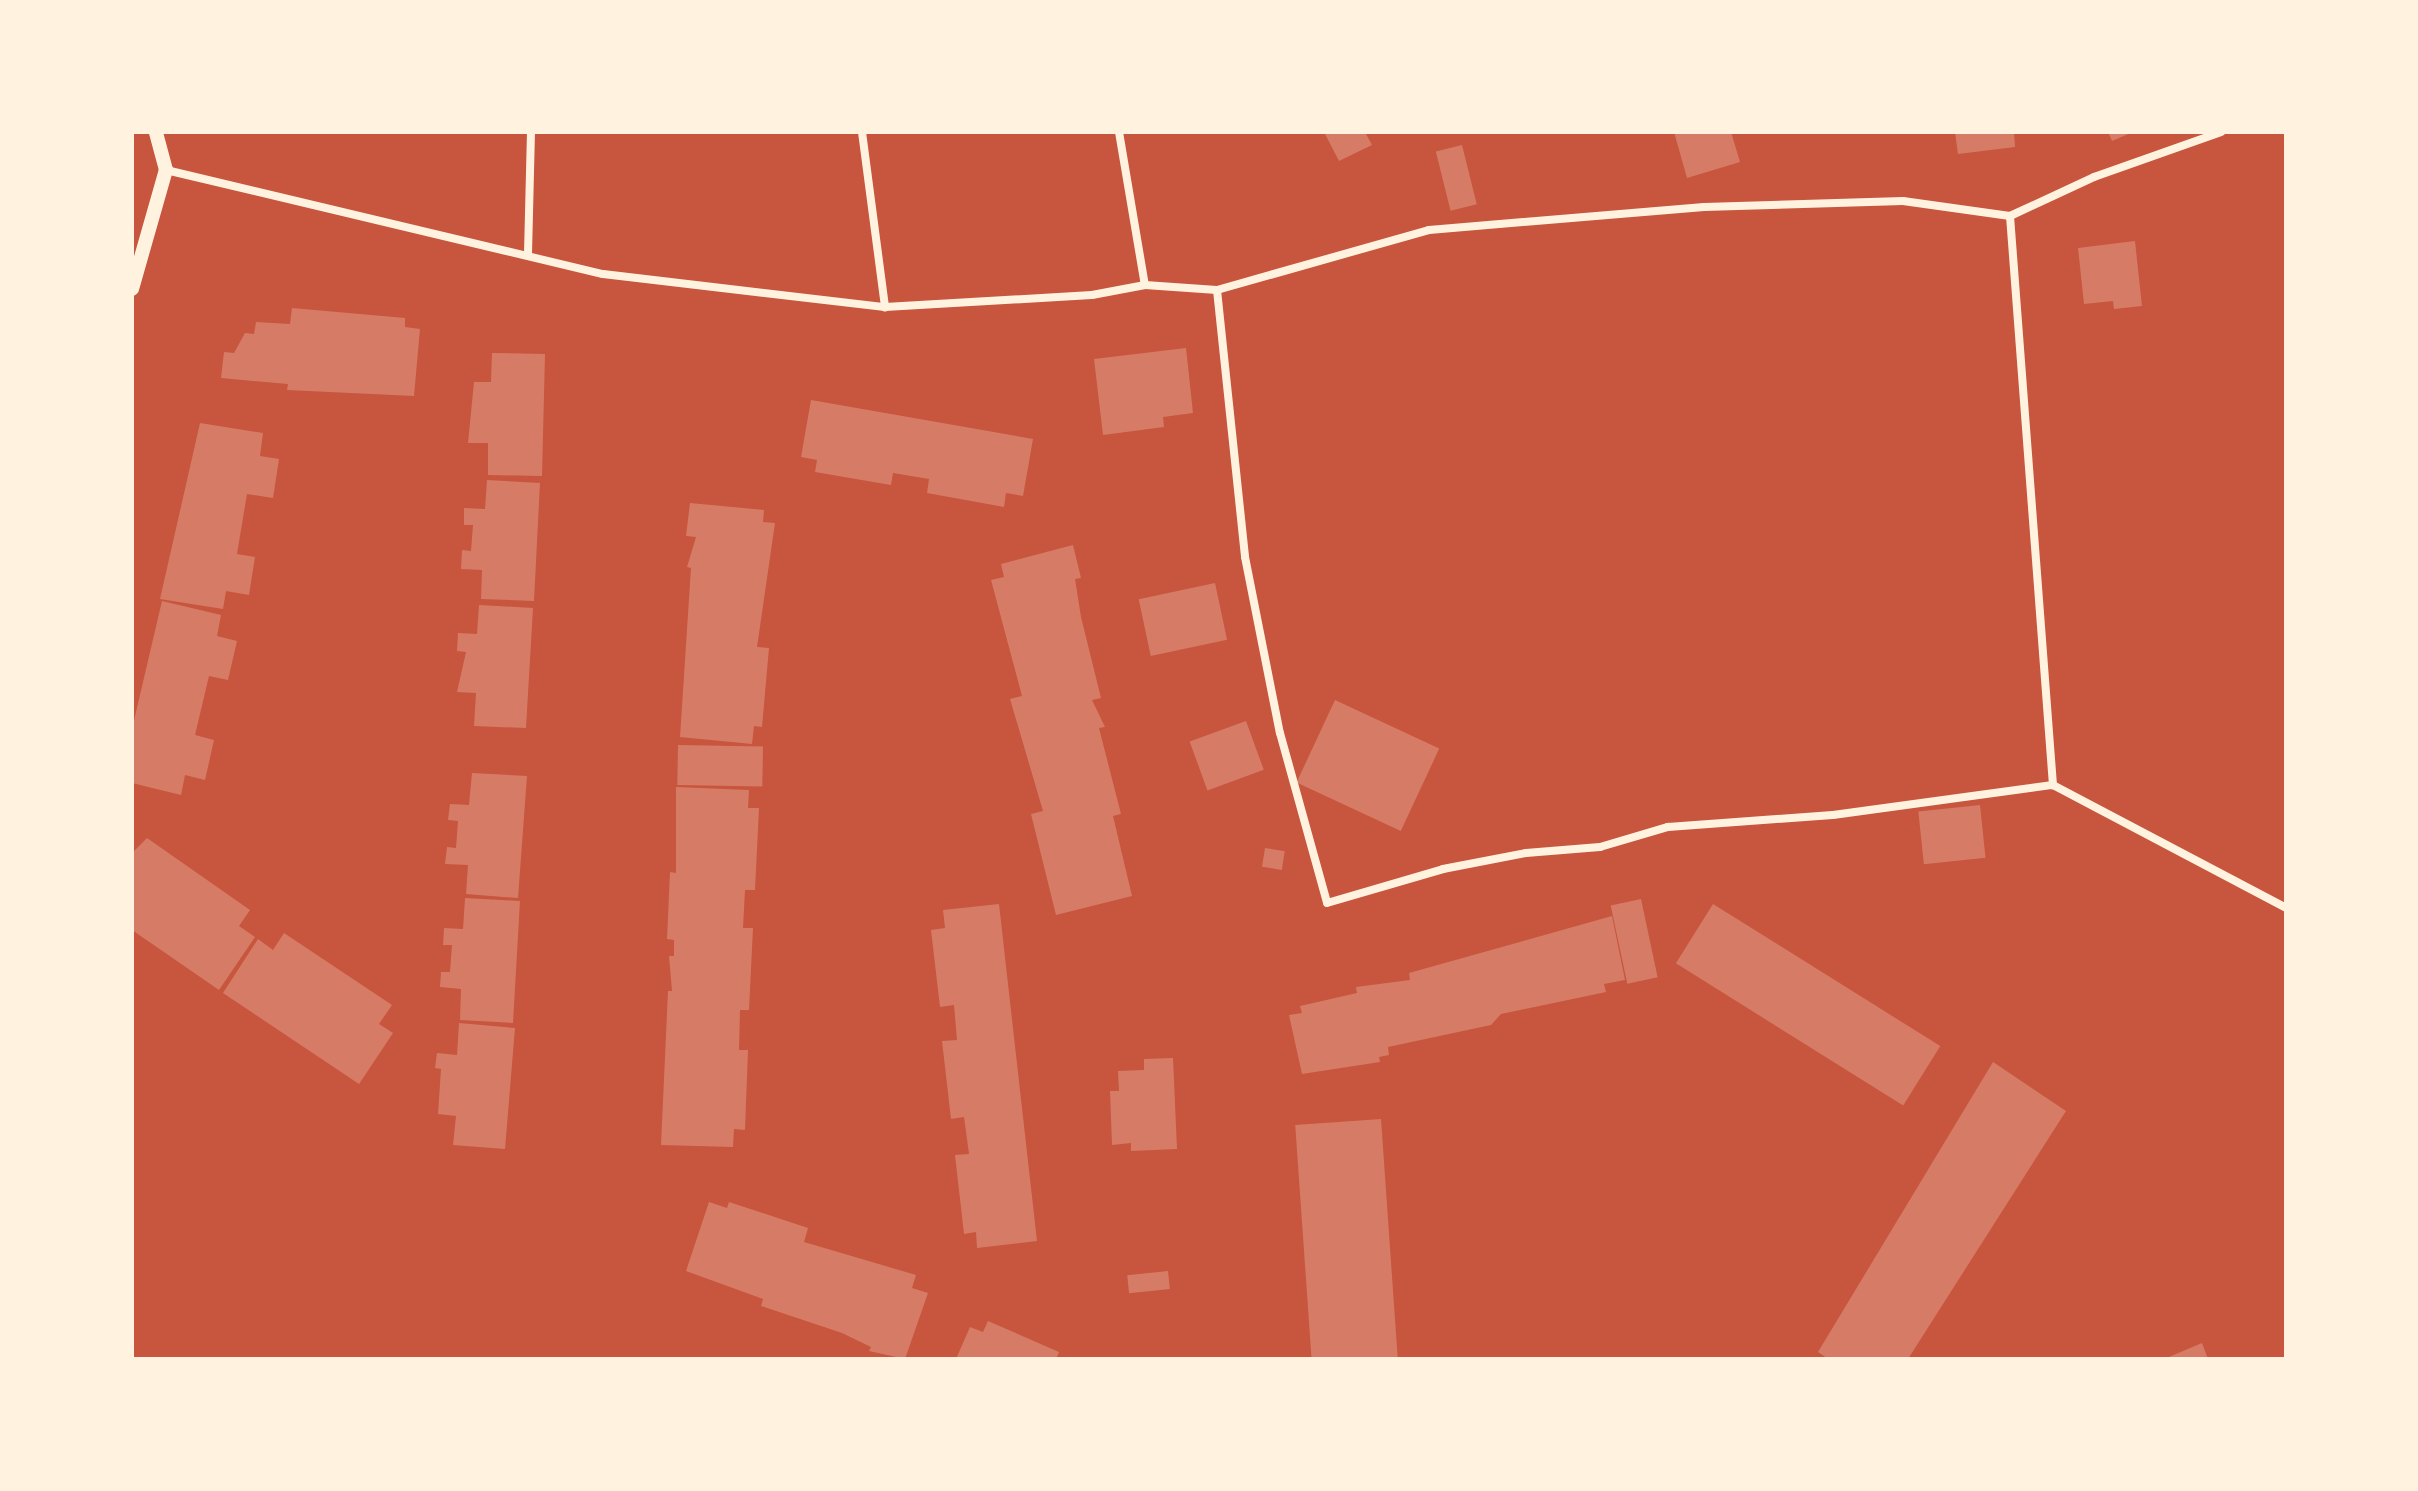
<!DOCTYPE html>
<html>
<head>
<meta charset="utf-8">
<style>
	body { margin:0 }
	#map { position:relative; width:2418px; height:1491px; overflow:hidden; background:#c8553d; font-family:Inter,sans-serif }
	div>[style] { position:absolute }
	.building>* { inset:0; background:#d67c66; transform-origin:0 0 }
	.minor>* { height:8px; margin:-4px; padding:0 4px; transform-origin:4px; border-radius:4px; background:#fff3e0 }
	.tertiary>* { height:14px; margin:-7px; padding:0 7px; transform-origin:7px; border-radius:7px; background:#fff3e0 }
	span { translate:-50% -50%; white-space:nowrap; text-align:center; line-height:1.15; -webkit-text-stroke:6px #fff3e0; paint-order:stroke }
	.frame { position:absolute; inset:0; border:134px solid #fff3e0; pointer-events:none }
</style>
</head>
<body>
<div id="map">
	<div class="building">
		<div style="clip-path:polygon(1324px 132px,1365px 132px,1372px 145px,1339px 161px)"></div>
		<div style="clip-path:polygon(1674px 132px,1731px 132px,1740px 162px,1687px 178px)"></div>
		<div style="clip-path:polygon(1955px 132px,2014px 132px,2015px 147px,1958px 154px)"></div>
		<div style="clip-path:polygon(2108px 132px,2133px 132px,2112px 141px)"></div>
		<div style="left:1462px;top:145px;width:61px;height:27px;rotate:76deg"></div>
		<div style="clip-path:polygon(2135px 241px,2142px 306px,2114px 309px,2113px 301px,2084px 304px,2078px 248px)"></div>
		<div style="clip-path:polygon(292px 308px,405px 318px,405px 327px,420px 329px,414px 396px,287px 390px,288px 384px,221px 378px,224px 352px,234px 353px,245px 333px,254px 334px,256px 322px,290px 324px)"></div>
		<div style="clip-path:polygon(1186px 348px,1193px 413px,1163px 417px,1164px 427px,1103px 435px,1094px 359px)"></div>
		<div style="clip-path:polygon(492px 353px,545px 354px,542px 476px,488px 475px,488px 443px,468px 443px,474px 382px,491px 382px)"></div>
		<div style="clip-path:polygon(811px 400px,1033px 439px,1023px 496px,1006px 493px,1004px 507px,927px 493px,929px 479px,893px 473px,891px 485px,815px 472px,817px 460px,801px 457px)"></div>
		<div style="clip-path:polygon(200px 423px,263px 433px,260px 456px,279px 459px,273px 498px,247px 494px,237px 554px,255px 557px,249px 595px,226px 591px,223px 609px,160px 599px)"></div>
		<div style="clip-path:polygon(487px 480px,540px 483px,534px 601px,481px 599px,482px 570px,461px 569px,462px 550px,471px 551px,473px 525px,464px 525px,464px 508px,485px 509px)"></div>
		<div style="clip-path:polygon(690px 503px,764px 510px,763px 522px,775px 523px,757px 647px,769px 648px,762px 727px,754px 726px,752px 744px,680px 737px,691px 568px,687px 567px,696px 537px,686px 536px)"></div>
		<div style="clip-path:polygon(1073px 545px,1081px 578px,1075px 579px,1081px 617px,1101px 698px,1092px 700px,1105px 727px,1099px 728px,1121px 814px,1113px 816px,1132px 896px,1056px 915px,1031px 814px,1043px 811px,1010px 699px,1022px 696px,991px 580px,1004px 577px,1001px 564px)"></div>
		<div style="left:1215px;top:583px;width:58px;height:78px;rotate:78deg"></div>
		<div style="clip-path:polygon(162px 601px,221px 615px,217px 636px,237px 641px,228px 680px,209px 676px,195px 735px,214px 740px,205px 780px,185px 775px,181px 795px,132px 783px,132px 729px)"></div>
		<div style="clip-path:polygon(479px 605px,533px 608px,526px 728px,474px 726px,476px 693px,457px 692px,466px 652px,457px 651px,458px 633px,477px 634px)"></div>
		<div style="left:1335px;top:700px;width:115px;height:91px;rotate:25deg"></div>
		<div style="left:1246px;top:721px;width:52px;height:60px;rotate:70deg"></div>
		<div style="left:678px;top:745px;width:85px;height:40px;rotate:1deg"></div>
		<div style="clip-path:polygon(472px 773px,527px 776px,518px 898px,466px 894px,468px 865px,445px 864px,447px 847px,456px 848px,458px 821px,448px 820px,450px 804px,469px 805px)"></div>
		<div style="clip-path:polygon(676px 787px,749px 790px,748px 808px,759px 808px,755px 890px,745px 890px,743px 928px,753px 928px,749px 1010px,740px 1010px,739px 1050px,748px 1050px,745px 1130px,734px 1129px,733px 1147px,661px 1145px,668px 991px,672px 991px,669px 956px,674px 956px,674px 940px,667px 939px,670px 872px,676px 873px)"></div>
		<div style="left:1980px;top:805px;width:53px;height:62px;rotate:84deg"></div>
		<div style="clip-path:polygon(147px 838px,250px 910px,239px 926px,255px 937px,219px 990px,132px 930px,132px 853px)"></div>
		<div style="left:1265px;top:848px;width:20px;height:19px;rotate:9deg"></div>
		<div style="clip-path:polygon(465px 898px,520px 901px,513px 1023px,460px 1020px,461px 989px,440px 987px,441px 972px,450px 972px,452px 945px,443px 945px,444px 928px,463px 929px)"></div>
		<div style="left:1641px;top:899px;width:80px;height:31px;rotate:78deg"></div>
		<div style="clip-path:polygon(999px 904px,1037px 1241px,977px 1248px,976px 1232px,964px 1234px,955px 1155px,969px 1154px,964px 1117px,951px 1119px,942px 1041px,957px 1040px,954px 1005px,940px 1007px,931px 930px,945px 928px,943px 910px)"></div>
		<div style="left:1713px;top:904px;width:268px;height:70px;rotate:32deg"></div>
		<div style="clip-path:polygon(1612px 916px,1625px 980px,1604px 984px,1606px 992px,1501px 1014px,1491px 1025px,1388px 1047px,1389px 1055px,1379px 1057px,1380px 1062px,1302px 1074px,1289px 1015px,1302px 1013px,1300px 1006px,1357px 993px,1356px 987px,1410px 980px,1409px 973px)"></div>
		<div style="clip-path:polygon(284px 933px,392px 1005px,379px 1024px,393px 1033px,359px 1084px,223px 993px,258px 939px,273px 950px)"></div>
		<div style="clip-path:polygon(459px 1023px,515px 1028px,505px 1149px,453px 1145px,456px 1116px,438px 1114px,441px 1069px,435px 1068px,437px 1053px,457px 1055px)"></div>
		<div style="clip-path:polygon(1173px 1058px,1177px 1149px,1131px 1151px,1131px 1143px,1112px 1145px,1110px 1091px,1119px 1091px,1118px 1071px,1144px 1070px,1144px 1059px)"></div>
		<div style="clip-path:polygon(1993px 1062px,2066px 1111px,1908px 1359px,1828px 1359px,1818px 1352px)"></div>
		<div style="left:1381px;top:1119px;width:241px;height:86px;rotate:86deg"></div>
		<div style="clip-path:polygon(709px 1202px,727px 1208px,729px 1202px,808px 1228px,804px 1242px,916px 1275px,912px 1288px,928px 1293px,905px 1359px,869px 1351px,871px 1347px,842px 1333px,761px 1306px,763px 1299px,686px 1271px)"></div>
		<div style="left:1168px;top:1271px;width:18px;height:41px;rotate:84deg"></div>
		<div style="clip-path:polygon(988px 1321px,1059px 1352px,1056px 1359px,956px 1359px,970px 1327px,983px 1332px)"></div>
		<div style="clip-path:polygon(2202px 1343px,2208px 1359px,2164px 1359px)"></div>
	</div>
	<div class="minor">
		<div style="left:862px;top:132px;width:177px;rotate:82.5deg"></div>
		<div style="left:1119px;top:132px;width:155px;rotate:80.4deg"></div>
		<div style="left:166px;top:170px;width:449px;rotate:13.4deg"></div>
		<div style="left:603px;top:274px;width:284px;rotate:6.7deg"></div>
		<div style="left:885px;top:307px;width:207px;rotate:-3.3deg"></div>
		<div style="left:1092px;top:295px;width:54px;rotate:-10.7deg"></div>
		<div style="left:1145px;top:285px;width:72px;rotate:4deg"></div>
		<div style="left:1217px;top:290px;width:220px;rotate:-15.8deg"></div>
		<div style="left:1429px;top:230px;width:276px;rotate:-4.8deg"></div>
		<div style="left:1704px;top:207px;width:199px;rotate:-1.7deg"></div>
		<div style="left:1903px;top:201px;width:108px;rotate:8deg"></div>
		<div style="left:2010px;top:216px;width:93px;rotate:-24.9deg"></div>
		<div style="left:2094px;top:177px;width:135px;rotate:-19.5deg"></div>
		<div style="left:2010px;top:216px;width:571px;rotate:85.68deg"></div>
		<div style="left:2053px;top:785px;width:263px;rotate:27.8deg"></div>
		<div style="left:528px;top:254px;width:122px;rotate:-88.6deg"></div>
		<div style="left:1217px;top:290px;width:268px;rotate:84deg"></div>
		<div style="left:1245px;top:557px;width:179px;rotate:78.8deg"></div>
		<div style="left:1280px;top:733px;width:176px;rotate:74.5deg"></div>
		<div style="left:1327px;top:903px;width:121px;rotate:-16.3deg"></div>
		<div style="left:1443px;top:869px;width:85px;rotate:-10.9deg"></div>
		<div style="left:1526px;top:853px;width:74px;rotate:-4.6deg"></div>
		<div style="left:1600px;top:847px;width:71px;rotate:-16.4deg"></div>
		<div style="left:1668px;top:827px;width:165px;rotate:-4.2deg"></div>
		<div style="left:1833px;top:815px;width:222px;rotate:-7.8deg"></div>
	</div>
	<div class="tertiary">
		<div style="left:132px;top:289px;width:124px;rotate:-74.1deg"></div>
		<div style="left:166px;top:170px;width:39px;rotate:-105deg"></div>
	</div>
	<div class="frame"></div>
</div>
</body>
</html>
